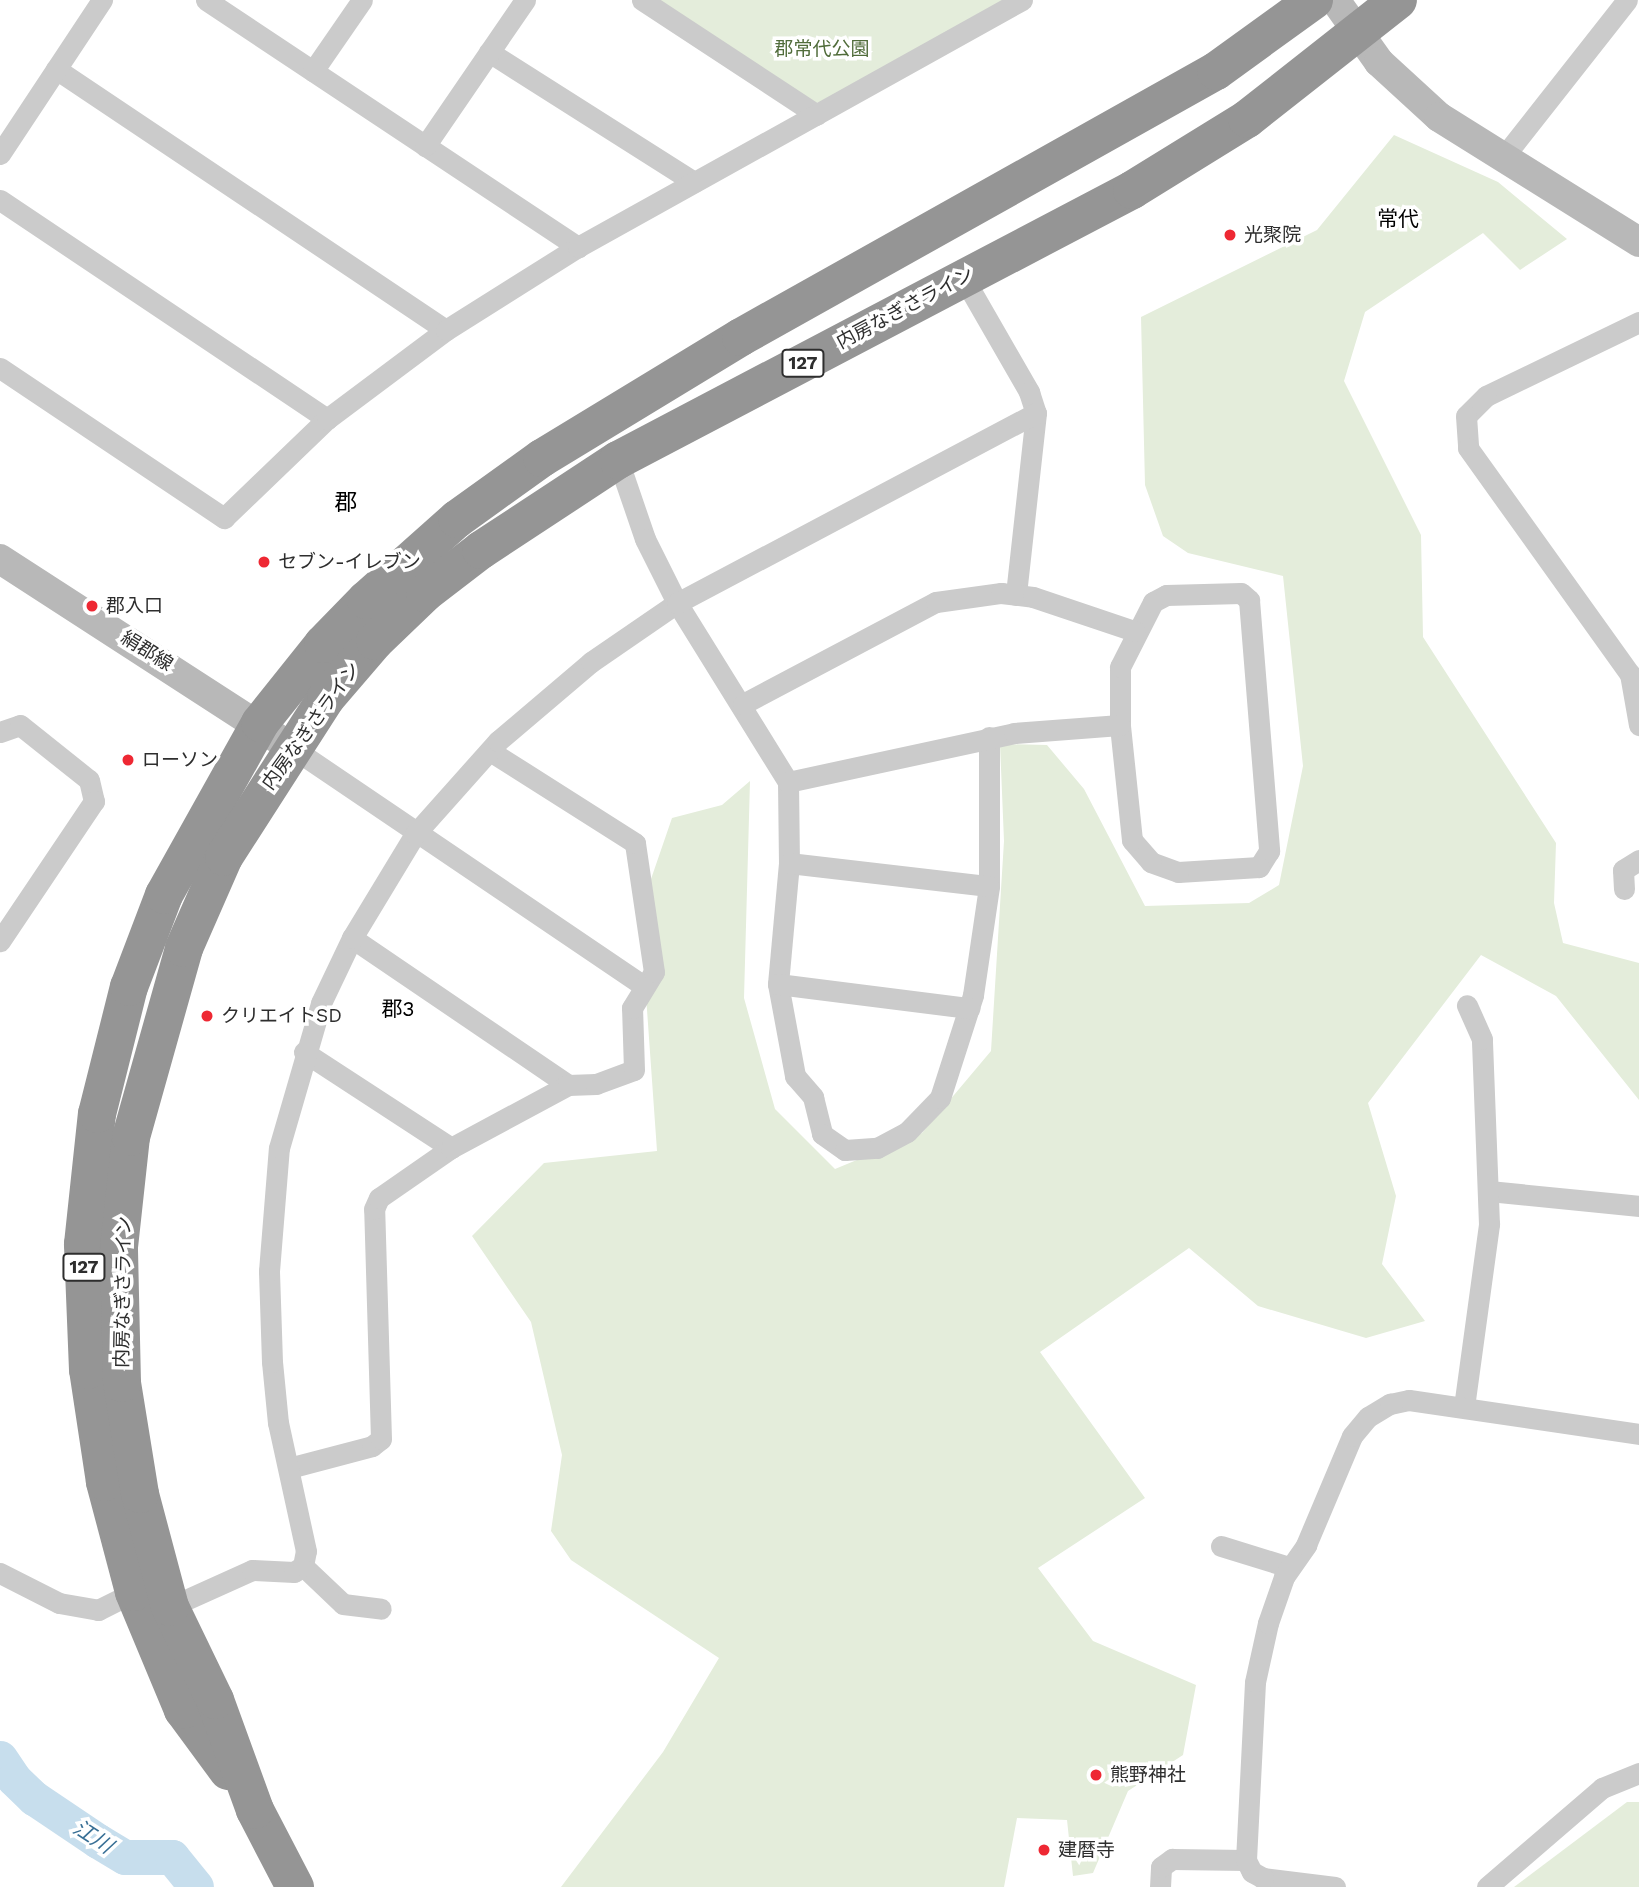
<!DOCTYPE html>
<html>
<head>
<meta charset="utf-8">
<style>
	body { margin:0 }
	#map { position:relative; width:1639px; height:1887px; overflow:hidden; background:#fff; font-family:"Work Sans","Noto Sans JP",sans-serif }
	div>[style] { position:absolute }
	.green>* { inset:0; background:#e4eddb }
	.river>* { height:35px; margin:-17.5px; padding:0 17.5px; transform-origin:17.5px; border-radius:17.5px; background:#c7deed }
	.street>* { height:21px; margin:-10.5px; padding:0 10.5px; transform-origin:10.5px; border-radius:10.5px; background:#cbcbcb }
	.secondary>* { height:30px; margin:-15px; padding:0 15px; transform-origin:15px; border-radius:15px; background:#b8b8b8 }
	.highway>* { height:38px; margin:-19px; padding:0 19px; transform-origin:19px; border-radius:19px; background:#959595 }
	.dots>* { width:19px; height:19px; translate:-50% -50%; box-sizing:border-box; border:4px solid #fff; border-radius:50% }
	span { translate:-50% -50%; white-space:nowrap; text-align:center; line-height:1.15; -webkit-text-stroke:7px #fff; paint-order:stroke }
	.shield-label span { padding:2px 5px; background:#fff; border:2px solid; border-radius:5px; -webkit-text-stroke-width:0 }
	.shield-label { font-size:18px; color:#2e2e2e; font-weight:700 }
	.park-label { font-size:19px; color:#506c3a }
	.poi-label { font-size:19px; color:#2e2e2e }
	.left { translate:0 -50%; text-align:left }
	.street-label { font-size:19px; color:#2e2e2e }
	.neighbourhood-label { font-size:21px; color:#000 }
	.water-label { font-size:21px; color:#386f95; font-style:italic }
	.quarter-label { font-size:23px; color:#000 }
</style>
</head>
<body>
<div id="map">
	<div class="green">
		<div style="clip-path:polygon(656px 0,1004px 0,824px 102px,815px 103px)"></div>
		<div style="clip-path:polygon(1394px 135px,1498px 182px,1567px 239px,1520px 270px,1483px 233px,1365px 312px,1344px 381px,1421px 535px,1423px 637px,1556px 843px,1554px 903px,1563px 943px,1639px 963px,1639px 1100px,1556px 996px,1481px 955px,1368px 1103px,1396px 1196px,1382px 1264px,1425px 1321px,1366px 1338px,1258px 1306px,1189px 1248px,1040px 1352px,1145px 1498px,1038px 1568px,1093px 1641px,1196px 1685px,1183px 1755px,1128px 1791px,1093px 1873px,1073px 1876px,1067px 1820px,1017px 1818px,1004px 1887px,561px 1887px,663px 1752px,719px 1658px,571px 1560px,551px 1531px,562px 1455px,531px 1322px,472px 1236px,544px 1163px,657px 1151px,640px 911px,672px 818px,722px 805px,750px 781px,744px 998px,775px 1109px,835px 1169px,922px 1133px,991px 1051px,1004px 841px,1000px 744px,1047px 745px,1084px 789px,1145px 906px,1249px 903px,1279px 885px,1303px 766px,1283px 576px,1188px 553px,1163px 536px,1145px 485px,1141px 317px,1317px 230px)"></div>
		<div style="clip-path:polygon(1627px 1802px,1639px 1802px,1639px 1887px,1514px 1887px)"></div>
	</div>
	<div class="river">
		<div style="left:0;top:1758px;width:25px;rotate:56deg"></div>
		<div style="left:14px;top:1779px;width:28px;rotate:44deg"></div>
		<div style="left:34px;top:1798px;width:77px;rotate:33.9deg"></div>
		<div style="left:98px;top:1841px;width:31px;rotate:31deg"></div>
		<div style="left:125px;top:1857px;width:47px"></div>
		<div style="left:172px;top:1857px;width:38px;rotate:51deg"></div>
	</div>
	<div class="street">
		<div style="left:206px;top:0;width:447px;rotate:33.6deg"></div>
		<div style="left:642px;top:0;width:209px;rotate:33.3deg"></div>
		<div style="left:489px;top:52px;width:243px;rotate:32.4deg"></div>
		<div style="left:56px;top:69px;width:469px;rotate:33.8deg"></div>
		<div style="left:313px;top:71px;width:86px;rotate:-55.4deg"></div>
		<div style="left:425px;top:146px;width:177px;rotate:-55.6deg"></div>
		<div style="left:0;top:154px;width:185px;rotate:-56.5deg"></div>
		<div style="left:1505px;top:155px;width:197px;rotate:-51.8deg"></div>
		<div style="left:0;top:200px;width:394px;rotate:33.8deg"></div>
		<div style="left:963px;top:277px;width:133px;rotate:60.1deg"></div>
		<div style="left:1029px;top:392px;width:22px;rotate:72deg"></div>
		<div style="left:1036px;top:413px;width:183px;rotate:96.3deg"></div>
		<div style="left:1639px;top:322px;width:170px;rotate:154.2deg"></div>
		<div style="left:1486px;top:396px;width:28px;rotate:135deg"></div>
		<div style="left:1466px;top:416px;width:32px;rotate:86deg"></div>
		<div style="left:1468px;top:448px;width:278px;rotate:54.4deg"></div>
		<div style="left:1630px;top:674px;width:52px;rotate:80deg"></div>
		<div style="left:0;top:368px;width:270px;rotate:33.8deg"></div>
		<div style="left:224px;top:518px;width:143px;rotate:-43.9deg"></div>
		<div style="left:327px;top:419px;width:149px;rotate:-36.8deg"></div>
		<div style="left:446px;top:330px;width:156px;rotate:-32.2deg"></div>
		<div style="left:578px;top:247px;width:508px;rotate:-29.09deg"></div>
		<div style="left:618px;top:460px;width:83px;rotate:71.1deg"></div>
		<div style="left:645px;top:539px;width:72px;rotate:63.4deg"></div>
		<div style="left:677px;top:603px;width:211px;rotate:58.2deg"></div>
		<div style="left:788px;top:782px;width:81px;rotate:89.3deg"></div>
		<div style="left:789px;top:863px;width:121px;rotate:95.2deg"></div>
		<div style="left:778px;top:984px;width:94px;rotate:79.5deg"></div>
		<div style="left:795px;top:1076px;width:28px;rotate:49deg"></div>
		<div style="left:813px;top:1097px;width:38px;rotate:76deg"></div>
		<div style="left:822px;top:1134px;width:28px;rotate:35deg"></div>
		<div style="left:845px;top:1150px;width:32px;rotate:-4deg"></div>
		<div style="left:877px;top:1148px;width:34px;rotate:-28deg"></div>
		<div style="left:907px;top:1132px;width:47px;rotate:-45.9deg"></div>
		<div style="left:940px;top:1098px;width:108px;rotate:-72.2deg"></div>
		<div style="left:973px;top:995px;width:110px;rotate:-81.6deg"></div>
		<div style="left:989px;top:886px;width:149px;rotate:-90deg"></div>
		<div style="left:1241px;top:593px;width:11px;rotate:41deg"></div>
		<div style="left:1249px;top:600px;width:252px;rotate:85.4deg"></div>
		<div style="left:1269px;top:851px;width:19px;rotate:122deg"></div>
		<div style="left:1259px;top:867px;width:81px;rotate:176.5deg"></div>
		<div style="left:1178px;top:872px;width:29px;rotate:-160deg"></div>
		<div style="left:1151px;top:862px;width:29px;rotate:-131deg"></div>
		<div style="left:1132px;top:840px;width:116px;rotate:-96deg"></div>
		<div style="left:1120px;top:725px;width:58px;rotate:-90deg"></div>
		<div style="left:1120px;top:667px;width:73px;rotate:-63.1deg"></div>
		<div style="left:1153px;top:602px;width:15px;rotate:-28deg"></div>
		<div style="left:1166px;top:595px;width:75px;rotate:-1.5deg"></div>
		<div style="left:743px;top:704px;width:218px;rotate:-27.9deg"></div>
		<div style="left:936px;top:602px;width:66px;rotate:-7.9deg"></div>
		<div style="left:1001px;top:593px;width:32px;rotate:7deg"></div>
		<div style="left:1033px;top:597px;width:107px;rotate:18.6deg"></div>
		<div style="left:0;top:732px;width:21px;rotate:-19deg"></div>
		<div style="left:20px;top:725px;width:88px;rotate:38.6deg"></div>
		<div style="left:89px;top:780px;width:22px;rotate:77deg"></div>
		<div style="left:94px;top:801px;width:169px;rotate:123.9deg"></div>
		<div style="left:291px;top:747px;width:426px;rotate:34.1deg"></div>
		<div style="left:788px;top:782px;width:231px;rotate:-12.2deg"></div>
		<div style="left:1014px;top:733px;width:106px;rotate:-4.3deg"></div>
		<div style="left:789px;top:863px;width:201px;rotate:6.6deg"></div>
		<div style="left:1624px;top:889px;width:19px;rotate:-93deg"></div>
		<div style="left:1623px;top:870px;width:19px;rotate:-32deg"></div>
		<div style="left:352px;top:938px;width:261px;rotate:34.2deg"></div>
		<div style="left:778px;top:984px;width:193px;rotate:7.2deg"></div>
		<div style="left:304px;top:1052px;width:176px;rotate:33.1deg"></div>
		<div style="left:1489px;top:1191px;width:151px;rotate:5.7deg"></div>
		<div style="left:1464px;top:1407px;width:185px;rotate:-82.2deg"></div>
		<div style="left:1489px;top:1224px;width:185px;rotate:-92.2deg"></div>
		<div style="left:1482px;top:1039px;width:37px;rotate:-114deg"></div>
		<div style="left:289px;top:1468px;width:86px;rotate:-14.8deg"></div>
		<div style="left:372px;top:1446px;width:11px;rotate:-38deg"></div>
		<div style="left:381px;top:1439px;width:230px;rotate:-91.7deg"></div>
		<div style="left:374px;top:1209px;width:12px;rotate:-66deg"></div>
		<div style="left:379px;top:1198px;width:88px;rotate:-34.8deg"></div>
		<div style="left:451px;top:1148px;width:133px;rotate:-28.3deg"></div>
		<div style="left:568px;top:1085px;width:28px;rotate:-2deg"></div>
		<div style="left:596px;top:1084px;width:40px;rotate:-20.2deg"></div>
		<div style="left:634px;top:1070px;width:62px;rotate:-91.8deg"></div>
		<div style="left:632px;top:1008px;width:42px;rotate:-58.6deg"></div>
		<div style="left:654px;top:972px;width:130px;rotate:-98.4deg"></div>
		<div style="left:635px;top:843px;width:172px;rotate:-147.6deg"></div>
		<div style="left:1221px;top:1546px;width:71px;rotate:17.2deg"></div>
		<div style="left:303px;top:1566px;width:55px;rotate:43.5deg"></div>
		<div style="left:343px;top:1604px;width:38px;rotate:7deg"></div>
		<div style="left:0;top:1573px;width:66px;rotate:27deg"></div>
		<div style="left:59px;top:1603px;width:40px;rotate:10deg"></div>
		<div style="left:98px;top:1610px;width:40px;rotate:-26.6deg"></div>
		<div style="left:170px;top:1607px;width:90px;rotate:-24.3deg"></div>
		<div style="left:252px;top:1570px;width:42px;rotate:2.7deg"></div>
		<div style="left:294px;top:1572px;width:11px;rotate:-34deg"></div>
		<div style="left:303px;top:1566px;width:15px;rotate:-79deg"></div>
		<div style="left:306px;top:1551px;width:131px;rotate:-102.3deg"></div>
		<div style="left:278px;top:1423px;width:61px;rotate:-95.6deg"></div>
		<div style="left:272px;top:1362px;width:91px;rotate:-91.9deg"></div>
		<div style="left:269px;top:1271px;width:123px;rotate:-85.4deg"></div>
		<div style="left:279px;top:1148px;width:151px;rotate:-73.8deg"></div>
		<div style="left:321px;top:1003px;width:72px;rotate:-64.5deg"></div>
		<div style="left:352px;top:938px;width:122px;rotate:-58.8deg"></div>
		<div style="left:415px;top:834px;width:125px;rotate:-48.3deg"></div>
		<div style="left:498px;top:741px;width:122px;rotate:-40.3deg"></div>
		<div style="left:591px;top:662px;width:104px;rotate:-34.5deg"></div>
		<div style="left:677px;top:603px;width:406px;rotate:-27.9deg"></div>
		<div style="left:1160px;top:1887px;width:20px;rotate:-87deg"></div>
		<div style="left:1161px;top:1867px;width:14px;rotate:-36deg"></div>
		<div style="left:1172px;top:1859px;width:74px;rotate:0.8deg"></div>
		<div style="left:1335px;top:1887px;width:73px;rotate:-172.9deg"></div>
		<div style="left:1263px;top:1878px;width:13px;rotate:-151deg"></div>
		<div style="left:1252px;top:1872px;width:13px;rotate:-117deg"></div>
		<div style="left:1246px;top:1860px;width:178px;rotate:-87.1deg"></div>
		<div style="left:1255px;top:1682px;width:60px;rotate:-77.6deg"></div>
		<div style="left:1268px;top:1623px;width:49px;rotate:-70.8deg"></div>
		<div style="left:1284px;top:1577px;width:39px;rotate:-55deg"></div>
		<div style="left:1306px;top:1545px;width:118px;rotate:-67.1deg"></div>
		<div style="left:1352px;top:1436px;width:25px;rotate:-50deg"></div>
		<div style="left:1368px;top:1417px;width:26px;rotate:-31deg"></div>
		<div style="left:1390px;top:1404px;width:19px;rotate:-12deg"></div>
		<div style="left:1409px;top:1400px;width:232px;rotate:8.4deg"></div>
		<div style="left:1487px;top:1887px;width:152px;rotate:-40.7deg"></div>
		<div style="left:1602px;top:1788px;width:40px;rotate:-22deg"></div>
	</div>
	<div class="secondary">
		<div style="left:1335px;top:0;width:76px;rotate:54.6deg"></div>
		<div style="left:1379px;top:62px;width:81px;rotate:42.5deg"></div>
		<div style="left:1439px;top:117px;width:236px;rotate:32deg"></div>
		<div style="left:0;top:559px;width:346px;rotate:32.9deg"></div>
	</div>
	<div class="highway">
		<div style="left:228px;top:1771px;width:76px;rotate:-126.4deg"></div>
		<div style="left:183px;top:1710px;width:128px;rotate:-112.6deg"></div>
		<div style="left:134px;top:1592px;width:114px;rotate:-104.8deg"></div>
		<div style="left:105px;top:1482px;width:113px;rotate:-98.6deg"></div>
		<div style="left:88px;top:1370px;width:126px;rotate:-92.3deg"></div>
		<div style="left:83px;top:1244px;width:131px;rotate:-83.9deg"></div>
		<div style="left:97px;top:1114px;width:131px;rotate:-75.9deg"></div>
		<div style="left:129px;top:987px;width:98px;rotate:-69.2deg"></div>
		<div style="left:164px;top:895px;width:197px;rotate:-60.8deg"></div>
		<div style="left:260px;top:723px;width:101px;rotate:-51.4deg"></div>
		<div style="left:323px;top:644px;width:62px;rotate:-45.7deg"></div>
		<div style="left:366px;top:600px;width:122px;rotate:-41.7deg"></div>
		<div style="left:457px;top:519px;width:105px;rotate:-35.7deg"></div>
		<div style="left:542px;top:458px;width:233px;rotate:-31.3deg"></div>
		<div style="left:741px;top:337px;width:544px;rotate:-29.25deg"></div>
		<div style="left:1216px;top:71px;width:121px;rotate:-35.9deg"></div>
		<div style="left:295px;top:1887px;width:87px;rotate:-117.5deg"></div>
		<div style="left:255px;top:1810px;width:117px;rotate:-110deg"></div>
		<div style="left:215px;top:1700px;width:103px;rotate:-115.8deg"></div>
		<div style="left:170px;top:1607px;width:117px;rotate:-104.9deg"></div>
		<div style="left:140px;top:1494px;width:112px;rotate:-99.2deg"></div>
		<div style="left:122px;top:1383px;width:136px;rotate:-91.3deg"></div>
		<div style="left:119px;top:1247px;width:111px;rotate:-83.8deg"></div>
		<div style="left:131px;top:1137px;width:196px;rotate:-74.3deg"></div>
		<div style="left:184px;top:948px;width:99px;rotate:-66.3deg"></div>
		<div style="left:224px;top:857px;width:189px;rotate:-57.3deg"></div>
		<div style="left:326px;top:698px;width:75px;rotate:-49.3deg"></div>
		<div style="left:375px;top:641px;width:69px;rotate:-43.8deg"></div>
		<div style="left:425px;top:593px;width:71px;rotate:-37.5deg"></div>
		<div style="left:481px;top:550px;width:164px;rotate:-33.3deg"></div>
		<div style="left:618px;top:460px;width:581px;rotate:-27.71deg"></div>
		<div style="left:1132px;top:190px;width:135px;rotate:-31.7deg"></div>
		<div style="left:1247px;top:119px;width:192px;rotate:-38.2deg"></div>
	</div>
	<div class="dots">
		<div style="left:1230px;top:235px;background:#ee2833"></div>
		<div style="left:264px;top:562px;background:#ee2833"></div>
		<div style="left:92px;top:606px;background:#ee2833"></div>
		<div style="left:128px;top:760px;background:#ee2833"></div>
		<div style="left:207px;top:1016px;background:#ee2833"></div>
		<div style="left:1096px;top:1775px;background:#ee2833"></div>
		<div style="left:1044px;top:1850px;background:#ee2833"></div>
	</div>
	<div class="shield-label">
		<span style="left:803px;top:363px">127</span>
		<span style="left:84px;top:1267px">127</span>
	</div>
	<div class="park-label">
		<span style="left:822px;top:49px">郡常代公園</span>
	</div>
	<div class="poi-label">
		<span class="left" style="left:1244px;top:235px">光聚院</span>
		<span class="left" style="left:278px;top:562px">セブン-イレブン</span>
		<span class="left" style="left:106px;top:606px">郡入口</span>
		<span class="left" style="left:142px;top:760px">ローソン</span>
		<span class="left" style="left:221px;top:1016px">クリエイトSD</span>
		<span class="left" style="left:1110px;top:1775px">熊野神社</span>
		<span class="left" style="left:1058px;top:1850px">建暦寺</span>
	</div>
	<div class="street-label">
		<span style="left:905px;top:308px;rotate:-28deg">内房なぎさライン</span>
		<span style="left:147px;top:651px;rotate:32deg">絹郡線</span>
		<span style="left:311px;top:726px;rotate:-54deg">内房なぎさライン</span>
		<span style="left:123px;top:1292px;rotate:-89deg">内房なぎさライン</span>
	</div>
	<div class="neighbourhood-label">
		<span style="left:1398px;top:219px">常代</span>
		<span style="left:398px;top:1009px">郡3</span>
	</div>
	<div class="water-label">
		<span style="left:93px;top:1837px;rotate:33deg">江川</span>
	</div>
	<div class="quarter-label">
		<span style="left:346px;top:503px">郡</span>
	</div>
</div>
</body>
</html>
